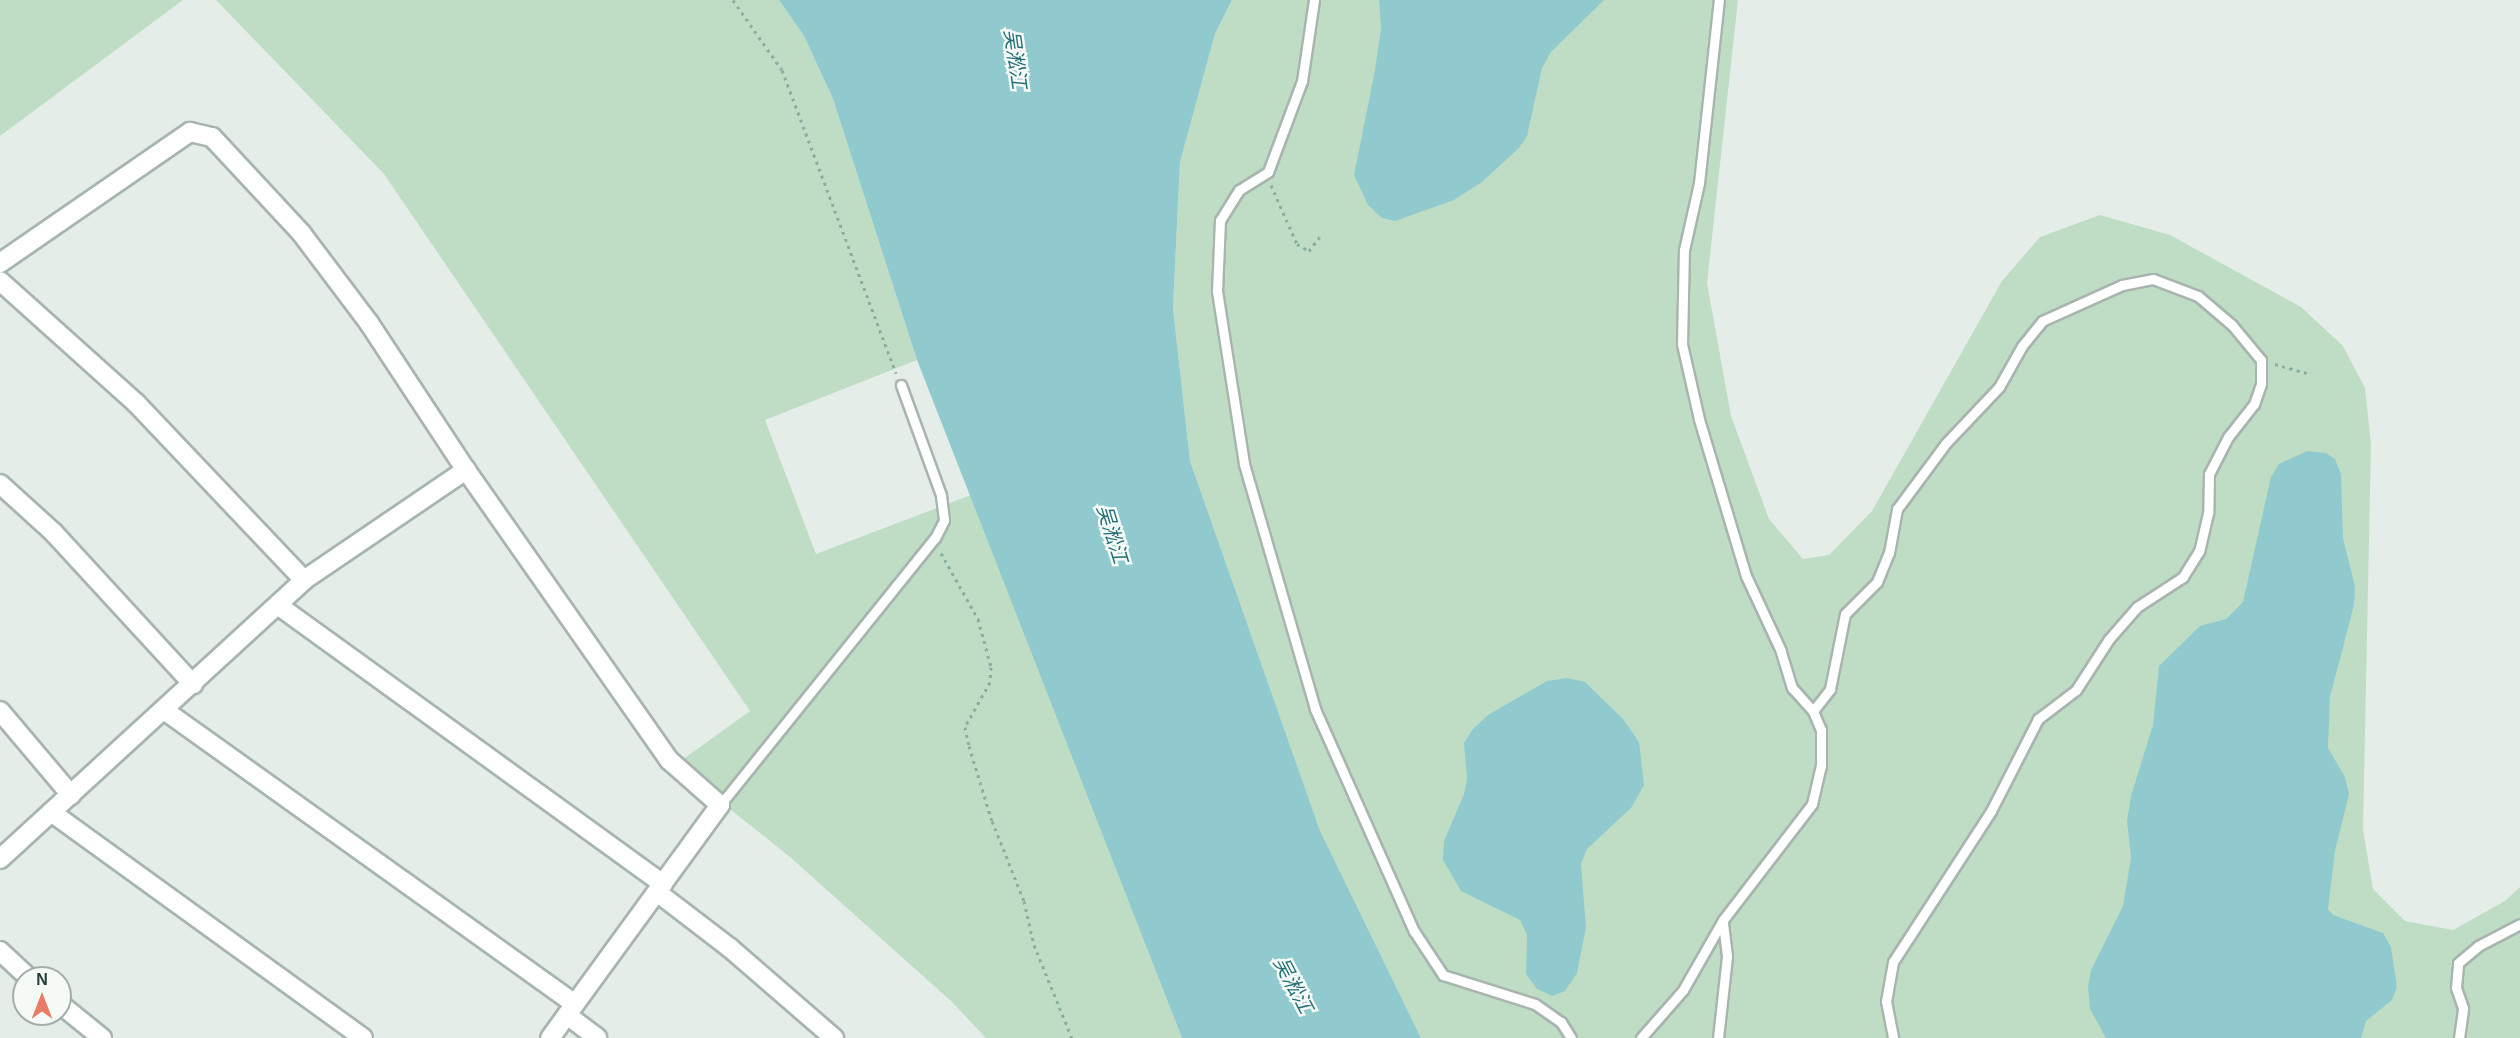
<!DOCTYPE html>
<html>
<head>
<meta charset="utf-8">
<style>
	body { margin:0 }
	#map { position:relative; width:2520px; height:1038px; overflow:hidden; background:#e5ede9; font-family:Arial,"Noto Sans SC",sans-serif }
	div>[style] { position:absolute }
	.green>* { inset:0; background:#bfddc5 }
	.water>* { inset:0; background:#91cace }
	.path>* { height:3px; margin-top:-1.5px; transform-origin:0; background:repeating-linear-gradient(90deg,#87af9f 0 3px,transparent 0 7.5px) }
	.roads { filter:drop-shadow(2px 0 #a8b5af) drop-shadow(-2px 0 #a8b5af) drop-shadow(0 2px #a8b5af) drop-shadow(0 -2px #a8b5af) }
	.service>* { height:9px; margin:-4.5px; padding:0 4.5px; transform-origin:4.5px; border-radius:4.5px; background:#fff }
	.minor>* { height:18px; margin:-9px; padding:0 9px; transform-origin:9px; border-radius:9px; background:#fff }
	.tertiary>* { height:18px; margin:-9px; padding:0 9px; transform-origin:9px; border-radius:9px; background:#fff }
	span { translate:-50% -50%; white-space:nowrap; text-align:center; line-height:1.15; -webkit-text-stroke:5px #f5faf7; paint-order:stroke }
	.water-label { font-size:20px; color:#236f76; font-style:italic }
	.north { position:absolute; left:12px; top:966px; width:60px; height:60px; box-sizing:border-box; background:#f5faf7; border:2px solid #a2afa9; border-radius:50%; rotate:0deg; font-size:16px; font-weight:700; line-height:24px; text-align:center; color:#253e35 }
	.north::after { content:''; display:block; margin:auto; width:21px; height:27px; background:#e97c67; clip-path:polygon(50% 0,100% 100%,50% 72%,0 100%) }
</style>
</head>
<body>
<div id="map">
	<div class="green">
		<div style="clip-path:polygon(0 0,183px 0,0 136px)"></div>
		<div style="clip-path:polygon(216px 0,779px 0,804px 36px,833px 99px,917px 360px,765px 420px,816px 554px,971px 495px,1182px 1038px,986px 1038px,951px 1001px,790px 857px,675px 765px,750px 711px,384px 174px)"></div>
		<div style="clip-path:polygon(1232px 0,1738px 0,1707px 283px,1731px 416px,1769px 519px,1803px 559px,1829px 555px,1872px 511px,2002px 281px,2040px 237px,2100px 215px,2170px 235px,2301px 307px,2343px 346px,2365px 388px,2371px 444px,2363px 829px,2373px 889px,2405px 921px,2453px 930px,2505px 901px,2520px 887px,2520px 1038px,1421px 1038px,1320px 832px,1190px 461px,1173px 308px,1180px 161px,1215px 34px)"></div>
	</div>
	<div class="water">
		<div style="clip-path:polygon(779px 0,1232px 0,1215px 34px,1180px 162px,1173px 308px,1190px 461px,1320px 831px,1421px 1038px,1182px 1038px,917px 360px,833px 99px,804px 36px)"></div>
		<div style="clip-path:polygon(1379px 0,1604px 0,1551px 52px,1542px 68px,1527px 136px,1519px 148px,1482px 182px,1454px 200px,1395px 221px,1382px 218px,1368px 205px,1354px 175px,1375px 70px,1381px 29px)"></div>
		<div style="clip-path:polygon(2307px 451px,2326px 453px,2335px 459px,2341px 474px,2343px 538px,2355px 587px,2354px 605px,2330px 697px,2328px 748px,2345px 777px,2349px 794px,2335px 851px,2328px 909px,2333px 915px,2383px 933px,2391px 947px,2397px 987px,2392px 1000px,2366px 1021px,2361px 1038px,2106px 1038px,2090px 1009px,2088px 987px,2091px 970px,2123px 906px,2131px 858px,2127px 821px,2131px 796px,2153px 725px,2159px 666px,2200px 626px,2226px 619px,2243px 602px,2271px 477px,2279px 464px)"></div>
		<div style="clip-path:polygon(1567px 678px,1585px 682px,1623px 719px,1639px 742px,1644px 785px,1631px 808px,1587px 849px,1581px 864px,1586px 927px,1577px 973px,1565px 991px,1552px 996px,1537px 989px,1526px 974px,1527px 935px,1520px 920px,1461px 891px,1443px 860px,1444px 841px,1464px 794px,1467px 779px,1464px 743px,1473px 729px,1488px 715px,1547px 681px)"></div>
	</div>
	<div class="path">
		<div style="left:733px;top:0;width:85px;rotate:55deg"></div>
		<div style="left:782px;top:70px;width:324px;rotate:69.4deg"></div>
		<div style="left:1271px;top:185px;width:64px;rotate:66.2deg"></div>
		<div style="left:1297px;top:244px;width:14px;rotate:30deg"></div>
		<div style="left:1309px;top:251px;width:20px;rotate:-53deg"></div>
		<div style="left:2275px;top:364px;width:35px;rotate:16deg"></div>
		<div style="left:941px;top:553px;width:76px;rotate:60.7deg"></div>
		<div style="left:978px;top:619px;width:50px;rotate:74.8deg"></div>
		<div style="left:991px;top:667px;width:15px;rotate:94deg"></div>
		<div style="left:990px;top:682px;width:51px;rotate:119.1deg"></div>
		<div style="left:965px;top:727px;width:19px;rotate:78deg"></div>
		<div style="left:969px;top:746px;width:78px;rotate:73deg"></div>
		<div style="left:992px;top:821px;width:86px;rotate:68.2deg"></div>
		<div style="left:1024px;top:901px;width:45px;rotate:77.2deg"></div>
		<div style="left:1034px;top:945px;width:100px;rotate:67.8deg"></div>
	</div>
	<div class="roads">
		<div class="service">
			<div style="left:1314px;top:0;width:82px;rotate:98.4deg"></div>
			<div style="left:1302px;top:81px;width:97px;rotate:110.5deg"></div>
			<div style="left:1268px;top:172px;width:34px;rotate:148deg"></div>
			<div style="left:1239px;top:190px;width:36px;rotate:122deg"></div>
			<div style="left:1220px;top:220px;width:71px;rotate:92.4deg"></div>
			<div style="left:1217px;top:291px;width:175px;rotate:81.1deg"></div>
			<div style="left:1244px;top:464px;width:255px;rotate:73.8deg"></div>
			<div style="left:1315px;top:709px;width:243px;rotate:66deg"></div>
			<div style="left:1414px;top:931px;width:53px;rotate:56.6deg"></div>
			<div style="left:1443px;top:975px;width:96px;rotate:17.5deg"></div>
			<div style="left:1535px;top:1004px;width:32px;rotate:35deg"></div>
			<div style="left:1561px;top:1022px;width:19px;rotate:58deg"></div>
			<div style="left:1813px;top:711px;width:28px;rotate:-52deg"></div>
			<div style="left:1830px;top:689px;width:76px;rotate:-78.7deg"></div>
			<div style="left:1845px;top:614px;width:45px;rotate:-45deg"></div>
			<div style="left:1877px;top:582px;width:31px;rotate:-68deg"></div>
			<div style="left:1889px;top:553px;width:45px;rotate:-79.7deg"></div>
			<div style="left:1897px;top:509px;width:82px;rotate:-53.4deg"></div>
			<div style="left:1946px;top:443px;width:77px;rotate:-46.6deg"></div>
			<div style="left:1999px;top:387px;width:47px;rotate:-60.7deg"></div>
			<div style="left:2022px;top:346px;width:32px;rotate:-51deg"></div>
			<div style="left:2042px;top:321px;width:88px;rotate:-24.2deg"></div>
			<div style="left:2122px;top:285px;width:32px;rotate:-11deg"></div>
			<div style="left:2153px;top:279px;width:48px;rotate:20.7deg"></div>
			<div style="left:2198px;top:296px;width:45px;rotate:40.5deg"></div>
			<div style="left:2232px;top:325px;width:45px;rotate:50.4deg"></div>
			<div style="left:2261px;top:360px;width:24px;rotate:90deg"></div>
			<div style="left:2261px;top:384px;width:21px;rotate:109deg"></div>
			<div style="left:2254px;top:404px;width:42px;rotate:128.2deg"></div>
			<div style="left:2228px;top:437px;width:42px;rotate:117.2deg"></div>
			<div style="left:2209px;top:474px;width:39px;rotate:91deg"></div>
			<div style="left:2208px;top:513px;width:39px;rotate:103deg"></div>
			<div style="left:2199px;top:551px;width:31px;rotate:122deg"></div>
			<div style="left:2183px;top:577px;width:55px;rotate:146.9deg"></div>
			<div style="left:2137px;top:607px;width:43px;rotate:131.2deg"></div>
			<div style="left:2109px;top:639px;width:61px;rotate:122.9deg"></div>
			<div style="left:2076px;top:690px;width:48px;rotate:142.7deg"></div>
			<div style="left:2038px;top:719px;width:103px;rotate:117.1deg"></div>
			<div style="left:1991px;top:811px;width:180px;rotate:123deg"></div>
			<div style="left:1893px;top:962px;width:40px;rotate:100deg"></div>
			<div style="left:1886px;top:1001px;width:38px;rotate:79deg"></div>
			<div style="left:720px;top:805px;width:343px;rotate:-51.2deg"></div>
			<div style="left:935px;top:538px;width:20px;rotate:-63deg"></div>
			<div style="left:944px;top:520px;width:25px;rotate:-97deg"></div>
			<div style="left:941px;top:495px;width:117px;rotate:-110deg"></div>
			<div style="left:1641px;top:1038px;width:64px;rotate:-48.8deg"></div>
			<div style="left:1683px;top:990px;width:81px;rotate:-60.3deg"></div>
			<div style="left:1723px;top:920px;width:146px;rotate:-52.5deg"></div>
			<div style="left:1812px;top:804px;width:39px;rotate:-77deg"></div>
			<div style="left:1821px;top:766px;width:36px;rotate:-90deg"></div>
			<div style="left:1821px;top:730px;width:21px;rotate:-113deg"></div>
			<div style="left:1813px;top:711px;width:31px;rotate:-132deg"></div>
			<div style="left:1792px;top:688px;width:39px;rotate:-107deg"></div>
			<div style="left:1781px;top:651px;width:83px;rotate:-115deg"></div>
			<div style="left:1746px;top:576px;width:164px;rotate:-106.7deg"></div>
			<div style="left:1699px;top:419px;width:77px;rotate:-102.8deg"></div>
			<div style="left:1682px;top:344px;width:94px;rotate:-88.8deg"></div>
			<div style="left:1684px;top:250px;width:69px;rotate:-77.4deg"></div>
			<div style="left:1699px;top:183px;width:184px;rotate:-83.8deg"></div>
			<div style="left:1718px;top:1038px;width:82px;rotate:-83.7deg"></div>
			<div style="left:1727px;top:956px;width:35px;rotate:-97deg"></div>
			<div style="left:2459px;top:1038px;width:30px;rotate:-82deg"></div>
			<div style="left:2463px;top:1008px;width:21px;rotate:-109deg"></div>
			<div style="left:2456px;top:988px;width:25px;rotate:-85deg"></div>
			<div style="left:2458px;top:963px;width:26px;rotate:-40deg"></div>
			<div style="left:2478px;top:946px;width:47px;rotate:-27.6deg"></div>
		</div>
		<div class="minor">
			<div style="left:0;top:263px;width:231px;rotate:-34.6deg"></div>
			<div style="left:190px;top:132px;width:23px;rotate:13deg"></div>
			<div style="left:212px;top:137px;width:132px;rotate:47.1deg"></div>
			<div style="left:302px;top:234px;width:111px;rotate:53deg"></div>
			<div style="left:369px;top:323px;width:176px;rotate:56.6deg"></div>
			<div style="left:466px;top:470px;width:354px;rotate:55deg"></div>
			<div style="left:669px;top:760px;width:68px;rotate:41.4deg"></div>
			<div style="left:720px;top:805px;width:288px;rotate:126.1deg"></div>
			<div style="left:0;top:281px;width:183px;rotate:41.9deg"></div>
			<div style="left:136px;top:403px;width:244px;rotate:46.5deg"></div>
			<div style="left:0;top:484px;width:72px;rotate:42.2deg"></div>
			<div style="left:53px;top:532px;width:207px;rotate:47.4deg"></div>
			<div style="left:279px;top:606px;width:474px;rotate:35.9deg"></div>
			<div style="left:164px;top:710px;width:505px;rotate:35.58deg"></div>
			<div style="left:0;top:711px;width:110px;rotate:49.8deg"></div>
			<div style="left:51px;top:812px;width:385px;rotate:35.9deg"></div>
			<div style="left:0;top:859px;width:413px;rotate:-42.5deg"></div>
			<div style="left:304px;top:580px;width:196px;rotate:-34.2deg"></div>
			<div style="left:657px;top:892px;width:92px;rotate:37.5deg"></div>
			<div style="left:730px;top:948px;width:138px;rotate:40.9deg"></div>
			<div style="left:567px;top:1015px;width:38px;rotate:37deg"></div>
		</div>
		<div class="tertiary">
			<div style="left:0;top:951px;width:40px;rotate:43deg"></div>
			<div style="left:60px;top:1004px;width:54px;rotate:39deg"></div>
		</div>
	</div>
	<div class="water-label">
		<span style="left:1015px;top:59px;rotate:82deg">吴淞江</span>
		<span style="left:1112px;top:534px;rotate:73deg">吴淞江</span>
		<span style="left:1293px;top:985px;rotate:62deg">吴淞江</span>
	</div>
	<div class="north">N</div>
</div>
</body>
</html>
